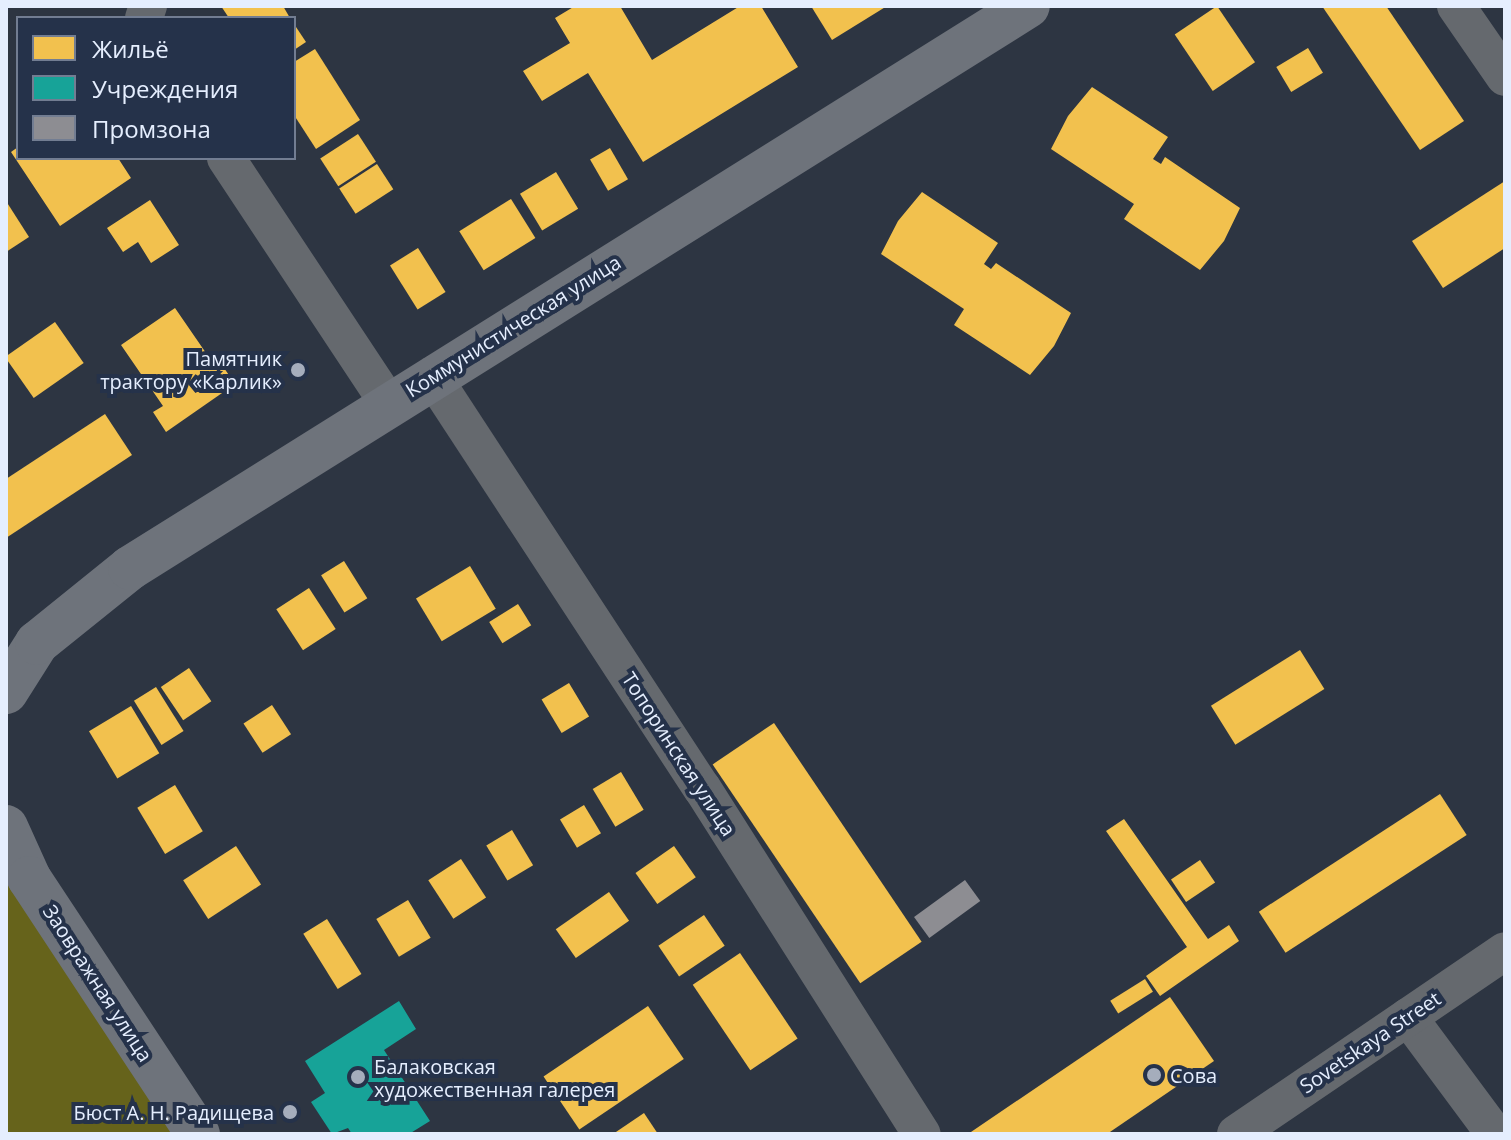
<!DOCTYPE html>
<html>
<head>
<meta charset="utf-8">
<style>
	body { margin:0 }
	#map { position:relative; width:1511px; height:1140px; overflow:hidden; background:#2d3542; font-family:"Open Sans",sans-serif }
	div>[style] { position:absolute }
	.forest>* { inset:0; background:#66631b }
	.homes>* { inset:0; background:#f2c14e; transform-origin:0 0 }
	.public>* { inset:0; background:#17a398 }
	.industry>* { inset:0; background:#8d8d92; transform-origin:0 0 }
	.minor>* { height:38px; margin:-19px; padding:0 19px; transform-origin:19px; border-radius:19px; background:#65696e }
	.major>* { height:44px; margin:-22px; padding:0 22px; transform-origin:22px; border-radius:22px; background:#6e737b }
	.dots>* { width:22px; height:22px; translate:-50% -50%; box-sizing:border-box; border:4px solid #25324a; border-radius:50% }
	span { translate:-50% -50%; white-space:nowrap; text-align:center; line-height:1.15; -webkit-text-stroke:8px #25324a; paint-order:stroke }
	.street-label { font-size:20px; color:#e5eefe }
	.poi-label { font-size:20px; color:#e5eefe }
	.right { translate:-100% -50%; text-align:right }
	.left { translate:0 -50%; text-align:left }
	.frame { position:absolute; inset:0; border:8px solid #e5eefe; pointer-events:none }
	.legend { position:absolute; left:16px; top:16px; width:280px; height:144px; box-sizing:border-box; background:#25324a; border:2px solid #727d92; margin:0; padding:10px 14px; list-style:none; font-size:24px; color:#e5eefe }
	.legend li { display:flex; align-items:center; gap:16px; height:40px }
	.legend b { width:40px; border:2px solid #727d92 }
</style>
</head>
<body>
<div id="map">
	<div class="forest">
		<div style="clip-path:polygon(6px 880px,173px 1134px,6px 1134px)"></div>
	</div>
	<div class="homes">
		<div style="clip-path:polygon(221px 6px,283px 6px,290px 18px,229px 18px)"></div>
		<div style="clip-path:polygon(575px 6px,620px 6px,652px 60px,740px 6px,761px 6px,798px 67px,643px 162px,588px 73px,542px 101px,523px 71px,570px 43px,555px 18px)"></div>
		<div style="clip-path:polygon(811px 6px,887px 6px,832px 40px)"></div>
		<div style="left:1217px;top:6px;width:68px;height:51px;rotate:56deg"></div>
		<div style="clip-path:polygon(1322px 6px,1386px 6px,1464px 121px,1420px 150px)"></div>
		<div style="clip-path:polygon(294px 24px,306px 42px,294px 50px)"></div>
		<div style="left:1308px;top:48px;width:29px;height:37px;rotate:59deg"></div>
		<div style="clip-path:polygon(315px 49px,360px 120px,316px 149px,294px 115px,294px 62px)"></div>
		<div style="clip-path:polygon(1092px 87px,1168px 137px,1153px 159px,1161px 164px,1165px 157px,1240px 208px,1224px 241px,1200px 270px,1124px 219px,1134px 204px,1051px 149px,1068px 116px)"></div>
		<div style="left:358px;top:134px;width:33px;height:45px;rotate:57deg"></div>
		<div style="clip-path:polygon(18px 147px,18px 158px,118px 158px,131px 178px,60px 226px,11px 152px)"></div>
		<div style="left:610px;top:148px;width:36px;height:23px;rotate:60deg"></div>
		<div style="left:377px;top:164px;width:30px;height:45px;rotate:57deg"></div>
		<div style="left:556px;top:172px;width:43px;height:42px;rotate:59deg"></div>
		<div style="clip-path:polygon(1505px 181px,1505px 248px,1443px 288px,1412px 241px)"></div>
		<div style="clip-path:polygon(922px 192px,998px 243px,984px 264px,991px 269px,996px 263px,1071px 313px,1054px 346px,1030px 375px,954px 325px,964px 309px,881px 254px,898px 221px)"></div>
		<div style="left:511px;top:199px;width:46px;height:61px;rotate:58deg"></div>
		<div style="clip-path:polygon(150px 200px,179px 245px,151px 263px,138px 242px,123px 252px,107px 228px)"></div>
		<div style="clip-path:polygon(6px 201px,29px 237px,6px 252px)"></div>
		<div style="left:418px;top:248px;width:52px;height:33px;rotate:58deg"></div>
		<div style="clip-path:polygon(175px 308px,217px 369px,222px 365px,235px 384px,166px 432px,153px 412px,163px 406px,121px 345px)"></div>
		<div style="left:55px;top:322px;width:50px;height:61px;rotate:55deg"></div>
		<div style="clip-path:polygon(105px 414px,132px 455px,6px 538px,6px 479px)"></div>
		<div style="left:344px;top:561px;width:44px;height:27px;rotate:58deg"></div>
		<div style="left:470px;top:566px;width:50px;height:63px;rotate:59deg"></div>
		<div style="left:309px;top:588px;width:49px;height:39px;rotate:57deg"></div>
		<div style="left:518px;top:604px;width:25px;height:34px;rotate:58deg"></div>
		<div style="left:1300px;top:650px;width:46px;height:105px;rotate:58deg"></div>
		<div style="left:189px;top:668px;width:40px;height:34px;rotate:56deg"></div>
		<div style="left:569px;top:683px;width:39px;height:32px;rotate:59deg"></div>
		<div style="left:156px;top:687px;width:52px;height:26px;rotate:58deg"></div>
		<div style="left:272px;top:705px;width:35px;height:34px;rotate:57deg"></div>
		<div style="left:131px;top:706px;width:55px;height:49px;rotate:59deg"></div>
		<div style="left:774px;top:723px;width:264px;height:74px;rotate:56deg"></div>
		<div style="left:621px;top:772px;width:44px;height:33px;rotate:59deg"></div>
		<div style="left:175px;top:785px;width:54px;height:44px;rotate:59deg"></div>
		<div style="left:1440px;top:794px;width:49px;height:216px;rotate:57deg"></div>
		<div style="left:584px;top:805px;width:33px;height:28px;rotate:59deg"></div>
		<div style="clip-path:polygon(1124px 819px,1208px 939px,1229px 925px,1239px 941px,1160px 996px,1146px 976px,1187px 947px,1106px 831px)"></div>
		<div style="left:512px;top:830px;width:41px;height:30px;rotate:59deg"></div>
		<div style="left:236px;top:846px;width:46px;height:63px;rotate:57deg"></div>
		<div style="left:674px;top:846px;width:38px;height:47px;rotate:55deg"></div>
		<div style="left:461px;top:859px;width:46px;height:39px;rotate:57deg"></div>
		<div style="left:1200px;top:860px;width:27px;height:35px;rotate:56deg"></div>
		<div style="left:609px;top:892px;width:35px;height:65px;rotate:55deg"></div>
		<div style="left:408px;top:900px;width:44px;height:37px;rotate:59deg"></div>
		<div style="left:704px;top:915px;width:37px;height:55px;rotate:56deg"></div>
		<div style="left:327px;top:919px;width:65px;height:28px;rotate:58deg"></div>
		<div style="left:740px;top:953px;width:103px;height:57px;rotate:56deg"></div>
		<div style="left:1145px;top:979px;width:15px;height:41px;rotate:58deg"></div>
		<div style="clip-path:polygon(1170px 997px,1214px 1061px,1107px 1134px,968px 1134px)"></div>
		<div style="left:648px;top:1006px;width:64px;height:126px;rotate:56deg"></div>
		<div style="clip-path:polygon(644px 1113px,658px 1134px,613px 1134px)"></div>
	</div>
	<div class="public">
		<div style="clip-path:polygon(399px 1001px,416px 1029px,384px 1050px,430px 1121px,409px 1134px,352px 1134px,348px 1128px,332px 1134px,311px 1102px,325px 1093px,305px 1061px)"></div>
	</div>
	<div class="industry">
		<div style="left:965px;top:880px;width:26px;height:63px;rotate:54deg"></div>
	</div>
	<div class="minor">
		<div style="left:1456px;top:6px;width:86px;rotate:55.4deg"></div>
		<div style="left:144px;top:18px;width:13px;rotate:-72deg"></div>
		<div style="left:226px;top:158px;width:295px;rotate:56.5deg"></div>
		<div style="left:432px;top:376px;width:493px;rotate:56.8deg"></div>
		<div style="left:702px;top:788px;width:410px;rotate:57.6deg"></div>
		<div style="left:1408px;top:1017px;width:146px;rotate:53.4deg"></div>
		<div style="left:1236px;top:1134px;width:325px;rotate:-34.2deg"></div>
	</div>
	<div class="major">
		<div style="left:6px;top:692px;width:58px;rotate:-57.7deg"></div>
		<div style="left:37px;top:643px;width:119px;rotate:-38.9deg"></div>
		<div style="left:130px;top:568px;width:1059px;rotate:-32.04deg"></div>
		<div style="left:6px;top:827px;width:56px;rotate:65.7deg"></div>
		<div style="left:29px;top:878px;width:307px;rotate:56.6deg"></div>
	</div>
	<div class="dots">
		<div style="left:298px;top:370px;background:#a5adbc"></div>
		<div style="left:1154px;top:1075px;background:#a5adbc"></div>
		<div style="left:358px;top:1077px;background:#a5adbc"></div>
		<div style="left:290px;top:1112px;background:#a5adbc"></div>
	</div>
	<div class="street-label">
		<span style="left:513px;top:326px;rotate:-32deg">Коммунистическая улица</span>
		<span style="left:679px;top:754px;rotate:57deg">Топоринская улица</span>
		<span style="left:98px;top:983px;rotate:57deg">Заовражная улица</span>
		<span style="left:1370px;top:1042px;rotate:-34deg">Sovetskaya Street</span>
	</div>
	<div class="poi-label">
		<span class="right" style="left:282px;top:370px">Памятник<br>трактору «Карлик»</span>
		<span class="left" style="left:374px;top:1078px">Балаковская<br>художественная галерея</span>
		<span class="left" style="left:1170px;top:1075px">Сова</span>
		<span class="right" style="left:274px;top:1112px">Бюст А. Н. Радищева</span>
	</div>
	<div class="frame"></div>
	<ul class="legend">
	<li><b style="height:22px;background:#f2c14e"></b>Жильё</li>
	<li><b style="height:22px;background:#17a398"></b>Учреждения</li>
	<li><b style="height:22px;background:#8d8d92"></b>Промзона</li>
	</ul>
</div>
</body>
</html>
